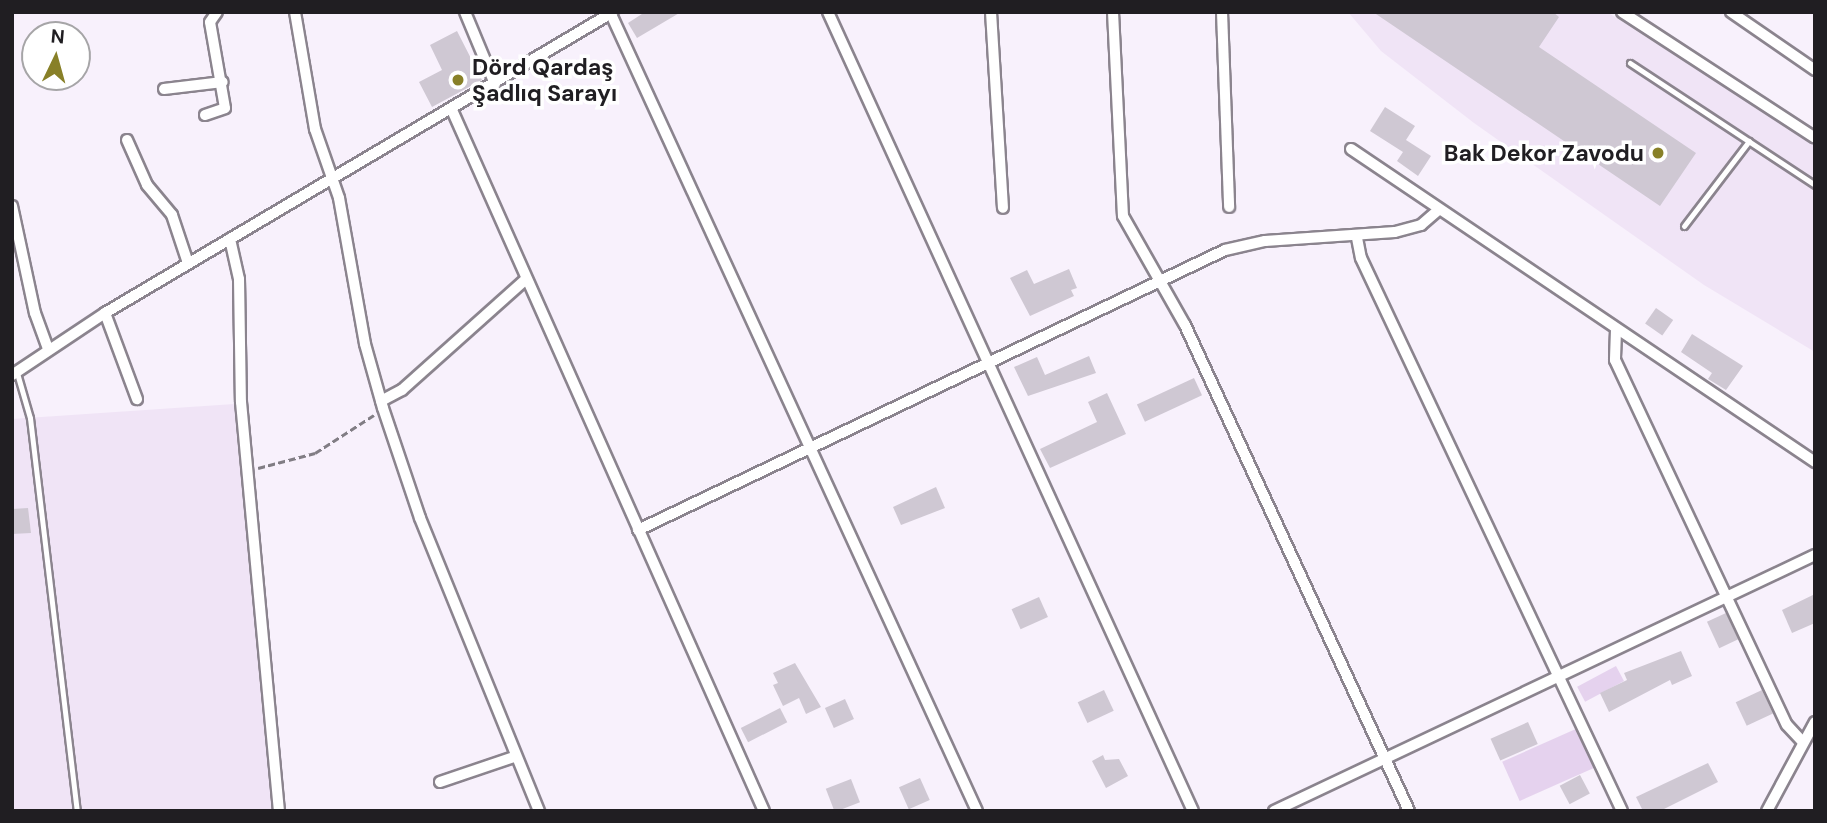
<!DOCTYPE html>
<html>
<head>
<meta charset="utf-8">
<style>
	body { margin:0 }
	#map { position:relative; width:1827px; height:823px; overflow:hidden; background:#f8f1fc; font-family:"DM Sans",sans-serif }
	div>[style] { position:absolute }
	.built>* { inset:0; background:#f0e4f6 }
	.green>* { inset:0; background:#e5d2ee; transform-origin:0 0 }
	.building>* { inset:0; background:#cfc8d3; transform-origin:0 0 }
	.path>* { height:2.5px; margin-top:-1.25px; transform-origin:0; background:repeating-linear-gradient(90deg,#817d84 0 7px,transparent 0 10.5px) }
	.roads { filter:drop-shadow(2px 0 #8b848e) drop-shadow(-2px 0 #8b848e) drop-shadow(0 2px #8b848e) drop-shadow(0 -2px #8b848e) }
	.lane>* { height:5px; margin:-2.5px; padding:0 2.5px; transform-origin:2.5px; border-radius:2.5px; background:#fff }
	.street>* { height:10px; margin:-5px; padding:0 5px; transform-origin:5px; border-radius:5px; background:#fff }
	.dots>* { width:19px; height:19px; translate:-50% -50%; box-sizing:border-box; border:4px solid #fff; border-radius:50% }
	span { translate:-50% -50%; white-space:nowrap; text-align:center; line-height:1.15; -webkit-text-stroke:7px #fff; paint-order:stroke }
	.poi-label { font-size:23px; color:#201e22; font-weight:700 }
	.left { translate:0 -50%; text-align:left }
	.right { translate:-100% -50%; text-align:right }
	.frame { position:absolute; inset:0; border:14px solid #201e22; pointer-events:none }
	.north { position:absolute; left:21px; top:21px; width:70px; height:70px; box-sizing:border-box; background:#fff; border:2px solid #a6a5a7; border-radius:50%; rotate:5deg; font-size:19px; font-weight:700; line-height:28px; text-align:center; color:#201e22 }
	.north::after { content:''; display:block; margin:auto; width:24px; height:32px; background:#888028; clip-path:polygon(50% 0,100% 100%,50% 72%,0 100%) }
</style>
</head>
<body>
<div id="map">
	<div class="built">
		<div style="clip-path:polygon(1348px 12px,1607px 12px,1815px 145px,1815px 352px,1704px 285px,1474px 123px,1381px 51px)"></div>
		<div style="clip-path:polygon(234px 404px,274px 811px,12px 811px,12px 419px)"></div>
	</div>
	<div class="green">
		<div style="left:1616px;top:666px;width:17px;height:44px;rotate:62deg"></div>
		<div style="left:1578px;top:728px;width:43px;height:83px;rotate:66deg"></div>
	</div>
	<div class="building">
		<div style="clip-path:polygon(645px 12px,681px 12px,637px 38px,628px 23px)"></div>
		<div style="clip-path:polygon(1373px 12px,1553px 12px,1559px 17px,1539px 47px,1696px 153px,1660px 206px)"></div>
		<div style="clip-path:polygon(457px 31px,482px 80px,432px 107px,419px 82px,442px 70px,430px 45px)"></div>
		<div style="clip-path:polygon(1385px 107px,1415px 126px,1406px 140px,1431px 156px,1418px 176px,1397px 161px,1403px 152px,1370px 131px)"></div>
		<div style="clip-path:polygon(1069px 269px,1077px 288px,1071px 290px,1074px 296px,1030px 316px,1010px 278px,1027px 270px,1034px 284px)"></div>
		<div style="left:1656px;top:308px;width:21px;height:19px;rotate:35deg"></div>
		<div style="clip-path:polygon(1692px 334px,1743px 366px,1726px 390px,1708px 379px,1712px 373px,1681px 352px)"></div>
		<div style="clip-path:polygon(1089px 356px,1096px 373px,1028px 396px,1014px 367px,1037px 357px,1045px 375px)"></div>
		<div style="left:1194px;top:378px;width:19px;height:63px;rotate:65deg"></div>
		<div style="clip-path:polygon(1107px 393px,1126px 434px,1050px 468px,1040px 449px,1097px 422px,1088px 402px)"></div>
		<div style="clip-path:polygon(936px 487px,945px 508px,901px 525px,893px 507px)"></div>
		<div style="clip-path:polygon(28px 508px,31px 533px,12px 534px,12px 509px)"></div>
		<div style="clip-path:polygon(1815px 594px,1815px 623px,1792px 633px,1782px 610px)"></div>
		<div style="left:1039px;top:597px;width:22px;height:30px;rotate:66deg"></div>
		<div style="left:1726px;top:613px;width:29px;height:21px;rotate:65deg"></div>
		<div style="clip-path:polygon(1681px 651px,1692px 676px,1672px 685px,1670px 680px,1609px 712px,1600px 693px,1627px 680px,1624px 673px)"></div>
		<div style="clip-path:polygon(795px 663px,821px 707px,806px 714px,799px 698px,783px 706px,773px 685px,778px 683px,773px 673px)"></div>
		<div style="left:1104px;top:690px;width:23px;height:29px;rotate:65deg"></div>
		<div style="left:1762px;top:690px;width:26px;height:29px;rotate:65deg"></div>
		<div style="left:845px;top:699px;width:22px;height:22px;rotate:66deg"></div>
		<div style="left:780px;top:708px;width:16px;height:44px;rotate:63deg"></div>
		<div style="left:1528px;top:722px;width:24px;height:41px;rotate:66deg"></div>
		<div style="clip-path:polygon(1103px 755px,1105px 760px,1119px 759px,1128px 776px,1106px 788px,1092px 761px)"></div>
		<div style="clip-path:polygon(1708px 763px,1718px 782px,1660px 811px,1643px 811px,1636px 797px)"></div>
		<div style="left:1580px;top:775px;width:21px;height:23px;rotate:62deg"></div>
		<div style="left:920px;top:778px;width:24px;height:23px;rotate:66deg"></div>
		<div style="left:851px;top:779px;width:25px;height:27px;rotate:69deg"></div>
	</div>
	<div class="path">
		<div style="left:258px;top:468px;width:59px;rotate:-14.7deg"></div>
		<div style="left:315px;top:453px;width:70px;rotate:-32.8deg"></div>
	</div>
	<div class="roads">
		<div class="lane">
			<div style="left:1630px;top:63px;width:222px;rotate:33.4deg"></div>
			<div style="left:1684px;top:226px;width:107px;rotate:-52.6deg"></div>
			<div style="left:17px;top:373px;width:47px;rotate:73.9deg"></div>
			<div style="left:30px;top:418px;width:396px;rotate:83.2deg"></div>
		</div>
		<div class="street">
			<div style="left:295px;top:12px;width:119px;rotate:80.3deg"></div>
			<div style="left:315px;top:129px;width:73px;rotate:70.8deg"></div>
			<div style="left:339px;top:198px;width:148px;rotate:79.9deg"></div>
			<div style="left:365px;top:344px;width:66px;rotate:74.3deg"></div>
			<div style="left:383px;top:408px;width:116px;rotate:71.4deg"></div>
			<div style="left:420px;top:518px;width:316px;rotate:67.9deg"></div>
			<div style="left:465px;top:12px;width:78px;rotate:67.4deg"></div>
			<div style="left:610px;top:12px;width:879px;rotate:65.33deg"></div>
			<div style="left:828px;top:12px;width:878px;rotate:65.45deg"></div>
			<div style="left:991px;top:12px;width:196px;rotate:86.5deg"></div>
			<div style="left:1113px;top:12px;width:204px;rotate:87.2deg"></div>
			<div style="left:1123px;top:216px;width:125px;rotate:60.4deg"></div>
			<div style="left:1185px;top:325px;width:535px;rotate:65.25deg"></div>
			<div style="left:1222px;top:12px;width:195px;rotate:87.9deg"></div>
			<div style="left:1622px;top:12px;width:230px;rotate:33.1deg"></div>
			<div style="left:1731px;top:12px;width:102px;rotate:34.6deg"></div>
			<div style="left:164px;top:89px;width:59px;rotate:-6.8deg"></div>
			<div style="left:452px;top:110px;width:767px;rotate:66.01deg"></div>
			<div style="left:205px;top:115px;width:21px;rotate:-19deg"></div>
			<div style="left:225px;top:108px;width:87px;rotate:-99.9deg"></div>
			<div style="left:210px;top:22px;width:12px;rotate:-55deg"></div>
			<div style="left:127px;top:140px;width:49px;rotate:66deg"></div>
			<div style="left:147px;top:185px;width:39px;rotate:50deg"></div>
			<div style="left:172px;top:215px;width:51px;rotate:71.6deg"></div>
			<div style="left:1351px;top:149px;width:560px;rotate:34deg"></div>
			<div style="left:12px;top:206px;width:109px;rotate:77.9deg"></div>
			<div style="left:35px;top:313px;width:37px;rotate:70deg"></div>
			<div style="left:1357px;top:238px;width:20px;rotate:79deg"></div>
			<div style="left:1361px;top:258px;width:611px;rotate:64.73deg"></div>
			<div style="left:230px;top:239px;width:41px;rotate:77.3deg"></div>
			<div style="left:239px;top:279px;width:123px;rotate:89.1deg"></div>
			<div style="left:241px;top:402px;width:411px;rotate:84.7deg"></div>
			<div style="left:105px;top:313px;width:92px;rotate:69.6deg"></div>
			<div style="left:1616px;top:330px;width:30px;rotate:92deg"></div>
			<div style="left:1615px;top:360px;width:403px;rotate:64.8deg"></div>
			<div style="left:1787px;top:725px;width:23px;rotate:47deg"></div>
			<div style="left:12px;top:375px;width:112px;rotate:-33.7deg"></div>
			<div style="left:105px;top:313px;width:590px;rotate:-30.65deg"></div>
			<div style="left:381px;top:401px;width:24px;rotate:-28deg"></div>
			<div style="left:402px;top:390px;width:166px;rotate:-41.8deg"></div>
			<div style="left:638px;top:530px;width:650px;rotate:-25.5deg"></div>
			<div style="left:1225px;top:250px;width:41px;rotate:-12.7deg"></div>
			<div style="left:1265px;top:241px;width:130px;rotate:-4deg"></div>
			<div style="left:1395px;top:232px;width:27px;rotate:-15deg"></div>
			<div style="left:1421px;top:225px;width:23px;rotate:-41deg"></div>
			<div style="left:440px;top:782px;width:78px;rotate:-18.7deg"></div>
			<div style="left:1274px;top:811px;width:599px;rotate:-25.32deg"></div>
			<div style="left:1767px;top:811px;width:101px;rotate:-61.7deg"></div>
		</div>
	</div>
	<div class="dots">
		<div style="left:458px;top:80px;background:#888028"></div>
		<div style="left:1658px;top:153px;background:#888028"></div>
	</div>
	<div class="poi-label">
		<span class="left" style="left:472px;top:80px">Dörd Qardaş<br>Şadlıq Sarayı</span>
		<span class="right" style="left:1644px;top:153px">Bak Dekor Zavodu</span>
	</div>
	<div class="frame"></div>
	<div class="north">N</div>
</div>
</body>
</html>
